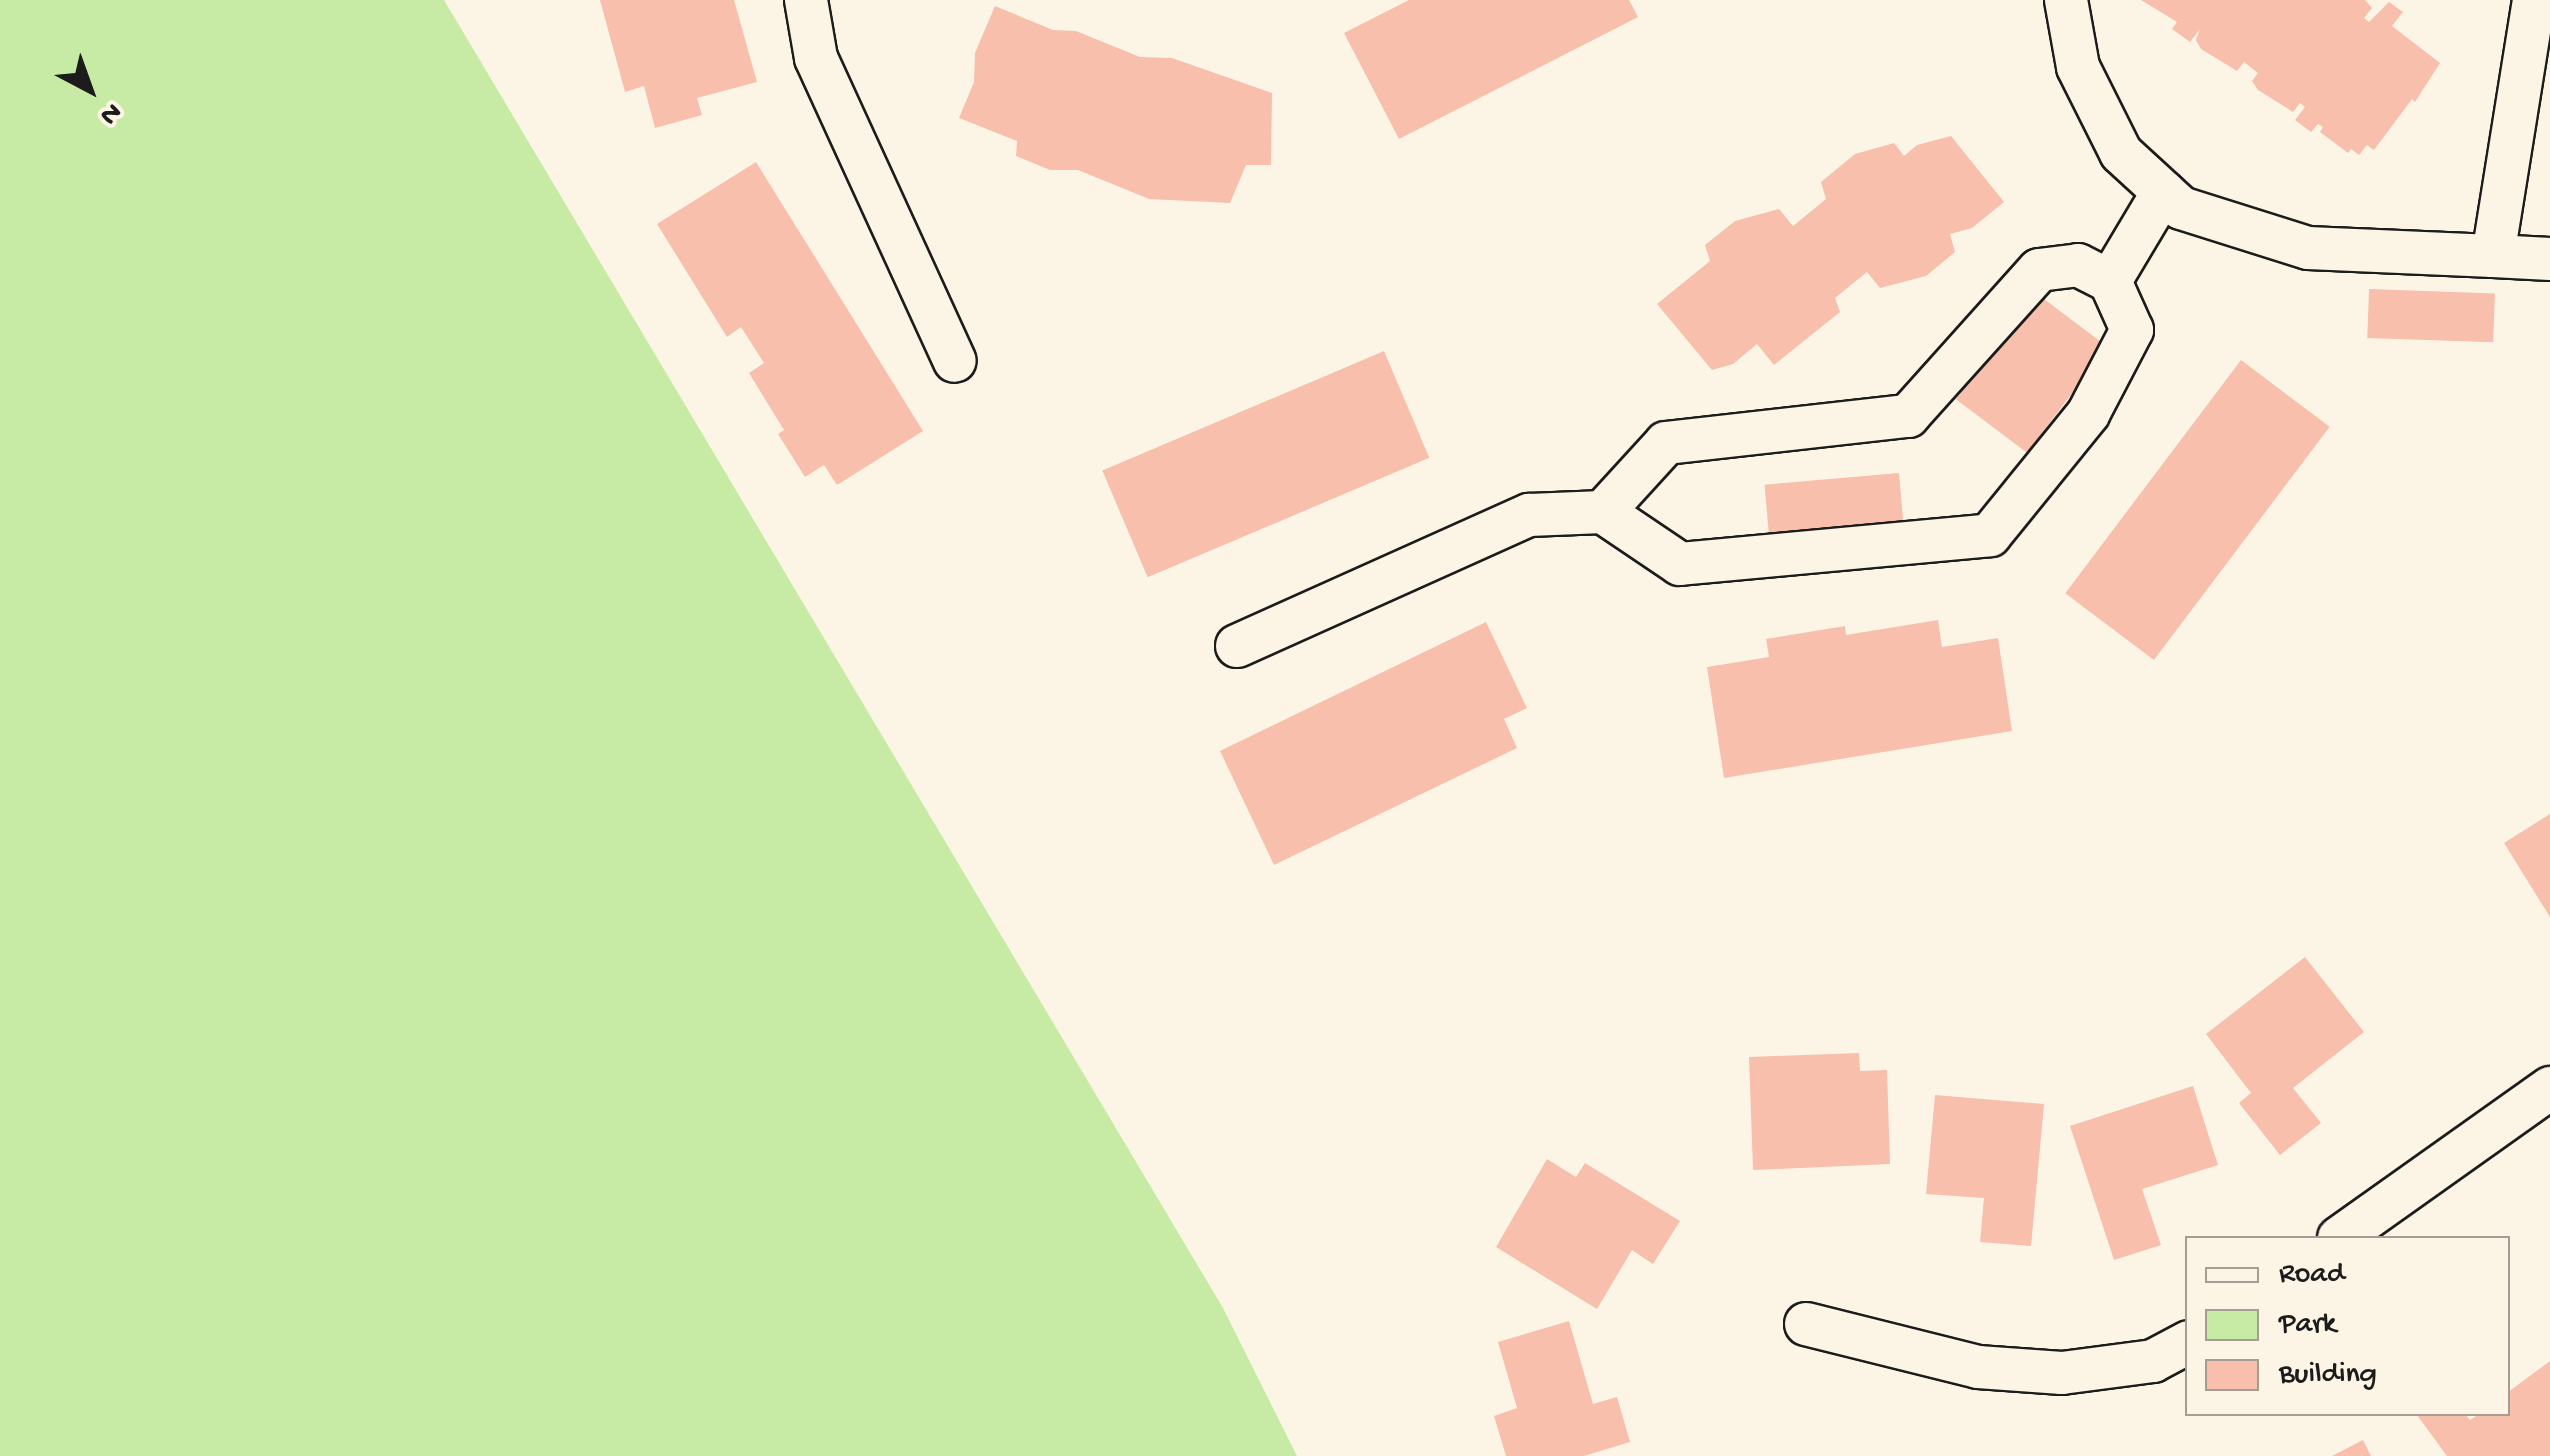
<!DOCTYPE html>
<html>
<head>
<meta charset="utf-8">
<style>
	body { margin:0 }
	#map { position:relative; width:2550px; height:1456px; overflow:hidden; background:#fcf5e5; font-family:"Gochi Hand",sans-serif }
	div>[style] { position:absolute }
	.green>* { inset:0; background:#c7eba5 }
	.building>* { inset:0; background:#f8bfad; transform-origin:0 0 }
	.roads { filter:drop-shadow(2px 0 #1c1c1c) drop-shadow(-2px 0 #1c1c1c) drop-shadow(0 2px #1c1c1c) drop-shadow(0 -2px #1c1c1c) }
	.street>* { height:42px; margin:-21px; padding:0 21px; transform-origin:21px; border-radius:21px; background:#fcf5e5 }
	span { translate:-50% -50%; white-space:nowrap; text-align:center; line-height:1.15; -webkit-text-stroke:9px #fcf5e5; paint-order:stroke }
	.legend { position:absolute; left:2185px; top:1236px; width:325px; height:180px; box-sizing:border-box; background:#fcf5e5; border:2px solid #a29e95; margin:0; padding:12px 18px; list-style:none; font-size:30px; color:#1c1c1c }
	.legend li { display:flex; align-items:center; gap:20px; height:50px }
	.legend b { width:50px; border:2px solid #a29e95 }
	.north { position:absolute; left:40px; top:40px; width:100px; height:100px; -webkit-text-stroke:8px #fcf5e5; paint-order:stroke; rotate:139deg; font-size:28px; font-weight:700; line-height:40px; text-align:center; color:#1c1c1c }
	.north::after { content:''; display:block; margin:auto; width:35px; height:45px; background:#1c1c1c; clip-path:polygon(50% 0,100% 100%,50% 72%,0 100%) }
</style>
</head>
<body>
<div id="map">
	<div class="green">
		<div style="clip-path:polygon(0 0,444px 0,1223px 1308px,1297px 1456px,0 1456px)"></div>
	</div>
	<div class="building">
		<div style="clip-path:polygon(600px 0,734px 0,757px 82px,697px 98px,702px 115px,655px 128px,644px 86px,625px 92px)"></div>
		<div style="clip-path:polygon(1409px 0,1629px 0,1638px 17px,1399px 139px,1344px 33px)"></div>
		<div style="clip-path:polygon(2141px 0,2365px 0,2372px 8px,2364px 18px,2369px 22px,2389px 2px,2403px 12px,2392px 26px,2440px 63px,2415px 102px,2412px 99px,2374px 150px,2367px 145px,2359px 155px,2351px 149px,2348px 153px,2320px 132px,2323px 127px,2318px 124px,2311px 132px,2295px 120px,2305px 107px,2300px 103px,2293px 112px,2258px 90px,2252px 81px,2258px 73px,2244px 62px,2237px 71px,2201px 49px,2196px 40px,2200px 29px,2190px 42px,2172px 29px,2177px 22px)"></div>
		<div style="clip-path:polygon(995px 6px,1053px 30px,1076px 31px,1140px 57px,1172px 58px,1272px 93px,1271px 165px,1246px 165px,1230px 203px,1149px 199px,1078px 170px,1050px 170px,1016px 156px,1017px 141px,959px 118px,974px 82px,975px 53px)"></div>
		<div style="clip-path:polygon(1951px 136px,2004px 202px,1972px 228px,1950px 234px,1955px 252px,1926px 276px,1880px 288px,1867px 272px,1835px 298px,1840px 312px,1774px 365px,1757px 344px,1733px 364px,1712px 370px,1657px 304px,1710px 261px,1705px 245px,1735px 221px,1779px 209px,1793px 226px,1826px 199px,1821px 182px,1855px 154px,1894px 143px,1904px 156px,1917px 145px)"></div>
		<div style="clip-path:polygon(756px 162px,923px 431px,837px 485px,824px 465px,805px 477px,778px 434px,784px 430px,749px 373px,764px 363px,741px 327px,727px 337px,657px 224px)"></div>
		<div style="left:2369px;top:289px;width:126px;height:49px;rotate:2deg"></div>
		<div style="left:2036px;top:293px;width:89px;height:133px;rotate:37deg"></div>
		<div style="left:1384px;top:351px;width:116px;height:306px;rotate:67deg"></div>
		<div style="left:2241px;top:360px;width:111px;height:292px;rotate:37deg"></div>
		<div style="left:1899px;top:473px;width:49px;height:135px;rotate:85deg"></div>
		<div style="clip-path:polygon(1938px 620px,1942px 647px,1998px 638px,2012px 731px,1724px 778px,1707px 667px,1769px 657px,1766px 639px,1845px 626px,1846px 635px)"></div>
		<div style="clip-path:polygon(1486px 622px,1527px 708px,1504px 719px,1517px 748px,1274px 865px,1220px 751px)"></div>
		<div style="clip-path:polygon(2550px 814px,2550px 917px,2504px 843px)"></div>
		<div style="clip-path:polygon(2305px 957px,2364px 1032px,2293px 1088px,2321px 1123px,2280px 1155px,2239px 1103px,2251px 1093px,2206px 1034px)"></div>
		<div style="clip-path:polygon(1859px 1053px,1860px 1071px,1887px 1070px,1890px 1164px,1753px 1170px,1749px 1057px)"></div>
		<div style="clip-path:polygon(2193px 1086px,2218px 1165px,2142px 1189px,2161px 1245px,2114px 1260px,2070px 1126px)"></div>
		<div style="clip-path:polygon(1935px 1095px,2044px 1104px,2031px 1246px,1980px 1242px,1984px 1198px,1926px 1194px)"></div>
		<div style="clip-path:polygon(1547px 1159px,1576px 1177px,1585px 1163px,1680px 1221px,1653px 1264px,1632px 1250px,1597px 1309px,1496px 1247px)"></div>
		<div style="clip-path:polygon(1569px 1321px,1593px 1404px,1617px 1397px,1630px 1442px,1584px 1456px,1506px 1456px,1494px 1416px,1517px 1408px,1498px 1342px)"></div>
		<div style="clip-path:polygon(2550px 1361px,2550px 1456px,2447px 1456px,2417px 1415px,2465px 1414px,2470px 1420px,2479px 1414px,2508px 1414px,2508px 1392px)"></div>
		<div style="clip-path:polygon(2363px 1440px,2371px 1456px,2332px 1456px)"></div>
	</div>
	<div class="roads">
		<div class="street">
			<div style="left:806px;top:0;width:59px;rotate:80.2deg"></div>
			<div style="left:816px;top:58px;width:333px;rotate:65.4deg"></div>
			<div style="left:2066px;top:0;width:68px;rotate:79.8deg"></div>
			<div style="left:2078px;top:67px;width:96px;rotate:63.4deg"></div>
			<div style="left:2121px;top:153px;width:81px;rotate:42.5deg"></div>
			<div style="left:2181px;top:208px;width:133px;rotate:17.5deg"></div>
			<div style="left:2308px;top:248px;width:185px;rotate:2.5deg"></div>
			<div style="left:2493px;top:256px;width:259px;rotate:-80.9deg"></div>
			<div style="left:2493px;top:256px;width:57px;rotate:3deg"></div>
			<div style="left:1603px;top:512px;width:93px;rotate:-47.6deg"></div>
			<div style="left:1666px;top:443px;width:244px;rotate:-6.4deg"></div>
			<div style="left:1908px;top:416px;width:196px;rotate:-48.1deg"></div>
			<div style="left:2039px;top:270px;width:39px;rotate:-7deg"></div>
			<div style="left:2078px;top:265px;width:36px;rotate:27deg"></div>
			<div style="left:1237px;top:646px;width:320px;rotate:-24.2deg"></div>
			<div style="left:1529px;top:515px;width:74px;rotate:-2.3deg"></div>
			<div style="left:1603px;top:512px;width:93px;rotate:34deg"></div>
			<div style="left:1680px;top:564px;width:311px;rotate:-5.3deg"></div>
			<div style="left:1990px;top:535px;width:156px;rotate:-51deg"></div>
			<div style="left:2088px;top:414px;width:95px;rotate:-62.4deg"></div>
			<div style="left:2132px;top:330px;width:54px;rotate:-114.2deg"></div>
			<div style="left:2110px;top:281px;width:104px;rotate:-59.2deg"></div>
			<div style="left:2339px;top:1238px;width:259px;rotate:-35.4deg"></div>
			<div style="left:1806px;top:1324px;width:177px;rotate:14deg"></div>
			<div style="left:1978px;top:1367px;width:84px;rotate:4.1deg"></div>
			<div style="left:2062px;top:1373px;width:92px;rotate:-7.5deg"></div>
			<div style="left:2153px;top:1361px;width:40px;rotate:-28deg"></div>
		</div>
	</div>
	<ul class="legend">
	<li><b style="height:12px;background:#fcf5e5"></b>Road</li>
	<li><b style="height:28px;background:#c7eba5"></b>Park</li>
	<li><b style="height:28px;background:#f8bfad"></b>Building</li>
	</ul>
	<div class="north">N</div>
</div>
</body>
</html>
